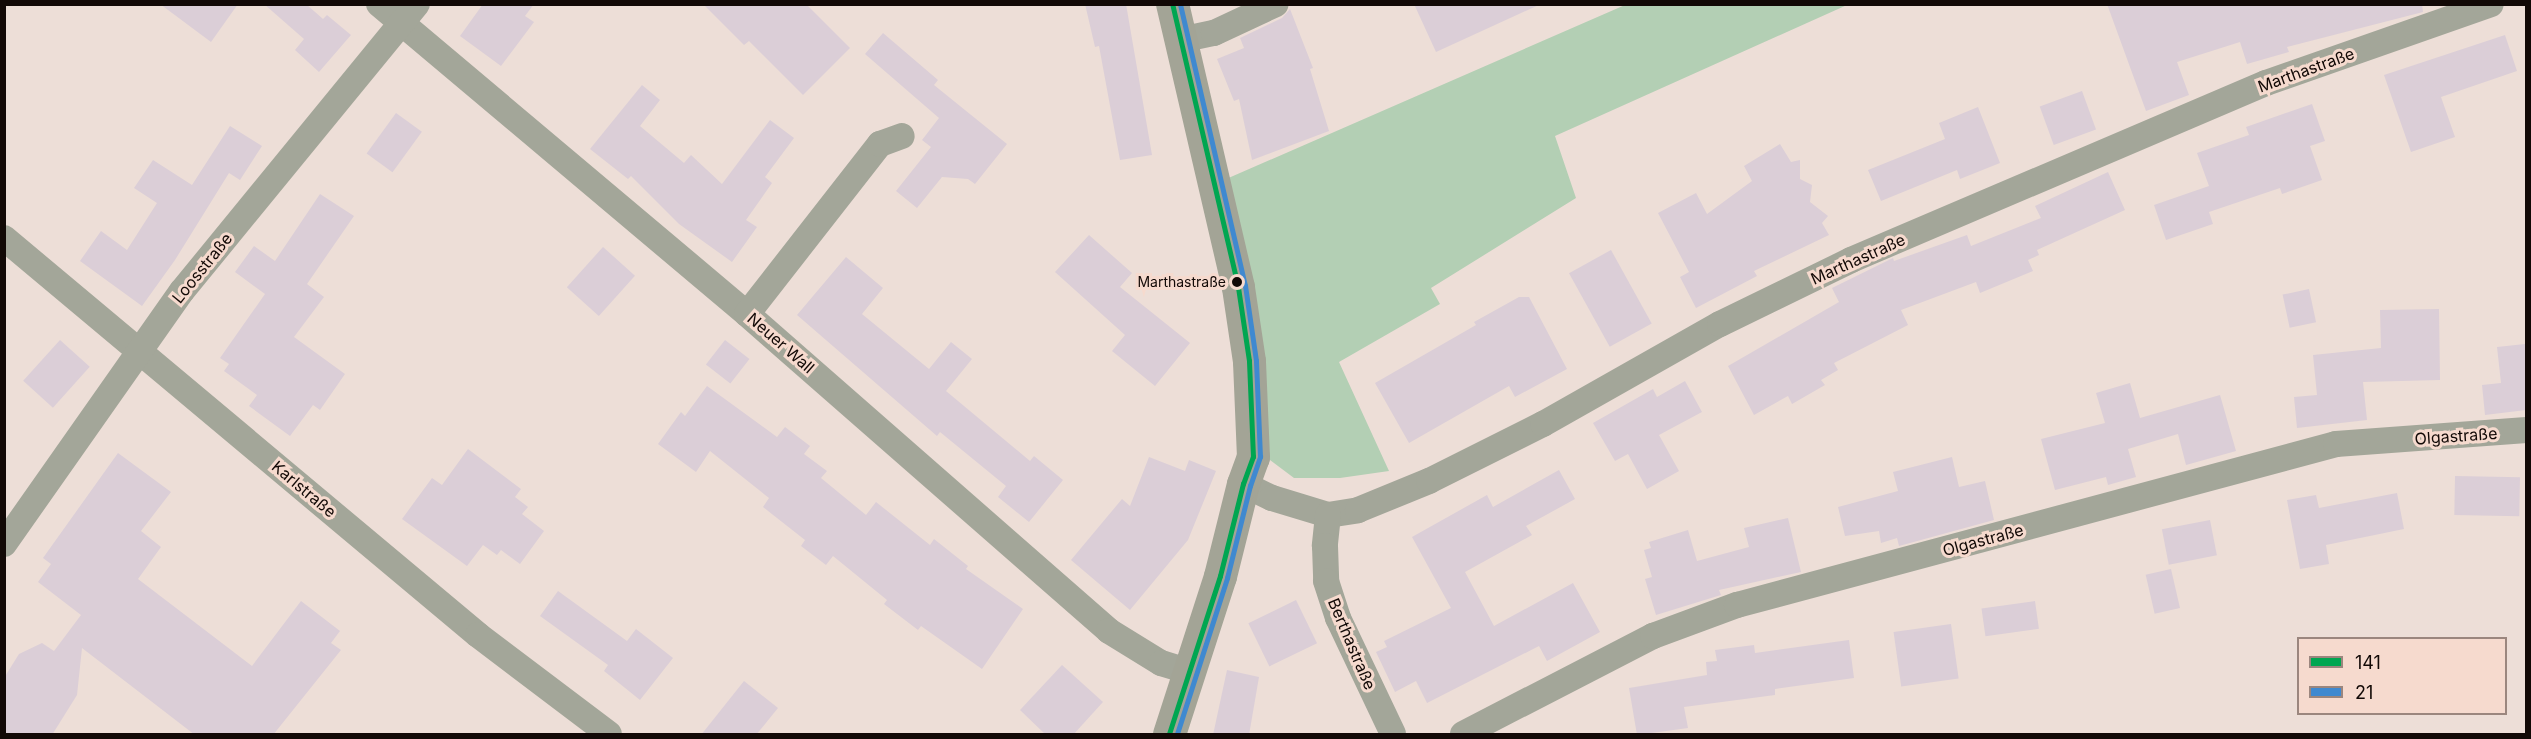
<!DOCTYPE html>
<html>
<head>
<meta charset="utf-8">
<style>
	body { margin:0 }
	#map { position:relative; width:2531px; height:739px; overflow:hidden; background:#edded7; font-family:Inter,sans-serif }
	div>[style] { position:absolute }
	.green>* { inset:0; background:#b3cfb4 }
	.building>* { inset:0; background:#dbced7; transform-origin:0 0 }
	.street>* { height:26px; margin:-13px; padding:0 13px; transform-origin:13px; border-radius:13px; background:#a3a699 }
	.secondary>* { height:33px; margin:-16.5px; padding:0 16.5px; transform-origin:16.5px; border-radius:16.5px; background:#a3a496 }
	.bus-1>* { height:4.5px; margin:-2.25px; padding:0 2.25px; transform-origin:2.25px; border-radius:2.25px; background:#00a651 }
	.bus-2>* { height:4.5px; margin:-2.25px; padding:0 2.25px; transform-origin:2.25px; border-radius:2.25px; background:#3f89d0 }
	.dots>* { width:16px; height:16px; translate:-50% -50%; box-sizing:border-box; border:3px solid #f6dace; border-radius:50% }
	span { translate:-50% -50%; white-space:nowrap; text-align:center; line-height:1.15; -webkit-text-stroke:6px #f6dace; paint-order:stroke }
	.bus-label { font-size:14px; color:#120906 }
	.right { translate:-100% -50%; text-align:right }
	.street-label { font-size:16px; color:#120906 }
	.frame { position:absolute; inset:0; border:6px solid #120906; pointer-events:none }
	.legend { position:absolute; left:2297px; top:637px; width:210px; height:78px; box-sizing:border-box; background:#f6dace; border:2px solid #9b867e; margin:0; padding:8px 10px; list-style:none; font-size:18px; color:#120906 }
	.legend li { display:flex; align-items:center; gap:12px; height:30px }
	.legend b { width:30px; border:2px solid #9b867e }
</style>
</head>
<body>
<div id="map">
	<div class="green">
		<div style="clip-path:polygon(1625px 5px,1847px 5px,1555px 136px,1576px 198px,1431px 288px,1440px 304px,1339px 362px,1389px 471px,1340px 478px,1294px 478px,1270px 460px,1253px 422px,1217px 183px)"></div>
	</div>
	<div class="building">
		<div style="clip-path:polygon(160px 4px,238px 4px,211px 42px)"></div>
		<div style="clip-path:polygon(264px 4px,306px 4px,323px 19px,327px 15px,351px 35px,319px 72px,295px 50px,304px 39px)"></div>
		<div style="clip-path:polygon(483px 4px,534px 4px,525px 16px,534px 22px,501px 66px,460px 36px)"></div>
		<div style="clip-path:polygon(703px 4px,806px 4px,850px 48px,803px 95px,749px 41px,744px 45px)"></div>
		<div style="clip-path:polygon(1085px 4px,1126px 4px,1152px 155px,1120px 160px,1099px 46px,1095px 47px)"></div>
		<div style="clip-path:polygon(1414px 4px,1541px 4px,1436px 52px)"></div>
		<div style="clip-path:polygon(2107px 4px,2422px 4px,2423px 12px,2287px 47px,2289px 52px,2247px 64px,2240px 42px,2177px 62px,2189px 95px,2146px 111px)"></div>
		<div style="clip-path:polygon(1290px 9px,1313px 68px,1310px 69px,1329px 131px,1252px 160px,1239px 99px,1234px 101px,1217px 59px,1244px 48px,1240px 38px,1282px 18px)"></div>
		<div style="clip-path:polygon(883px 33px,938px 80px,934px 85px,1007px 144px,975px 184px,968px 179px,942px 177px,917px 208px,896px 191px,931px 147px,922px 140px,939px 118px,865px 54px)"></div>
		<div style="clip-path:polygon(2505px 35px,2517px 71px,2441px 97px,2455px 137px,2411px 152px,2384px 75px)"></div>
		<div style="clip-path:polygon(642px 85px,660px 100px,640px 126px,684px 163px,691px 155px,722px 184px,770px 120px,794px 138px,765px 177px,772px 183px,746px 220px,757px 227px,732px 262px,679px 224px,631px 176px,628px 179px,590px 149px)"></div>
		<div style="left:2082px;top:91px;width:41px;height:45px;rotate:70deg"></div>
		<div style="clip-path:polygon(2312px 104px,2325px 141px,2310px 146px,2322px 180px,2282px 194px,2280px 188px,2209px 212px,2213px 224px,2166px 240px,2154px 205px,2209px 186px,2197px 153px,2249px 135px,2246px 127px)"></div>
		<div style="clip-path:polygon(1978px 107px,2000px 163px,1960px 179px,1957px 170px,1881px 201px,1868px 170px,1945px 139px,1939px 123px)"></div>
		<div style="left:396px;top:113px;width:32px;height:50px;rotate:36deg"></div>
		<div style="clip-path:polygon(230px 126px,262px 146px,240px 180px,229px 173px,175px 260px,142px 306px,80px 261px,101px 231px,127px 250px,157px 203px,134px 188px,153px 160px,192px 185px)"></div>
		<div style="clip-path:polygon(1780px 144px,1791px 162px,1800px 160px,1800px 179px,1812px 185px,1810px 202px,1828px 216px,1822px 223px,1829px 235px,1754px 271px,1757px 276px,1696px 308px,1680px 277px,1689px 272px,1658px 213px,1696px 193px,1707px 214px,1752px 181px,1744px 166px)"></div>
		<div style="clip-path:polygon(2108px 172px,2125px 210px,2037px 250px,2039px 255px,2028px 260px,2033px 271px,1980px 293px,1976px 282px,1901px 310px,1908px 325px,1834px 363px,1838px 370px,1821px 380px,1825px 385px,1792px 404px,1788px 396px,1754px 415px,1728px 366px,1839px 302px,1832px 288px,1893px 258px,1894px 261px,1967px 235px,1971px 246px,2041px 218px,2035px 206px)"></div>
		<div style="clip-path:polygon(320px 194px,354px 216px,307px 284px,324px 297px,294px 337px,345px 374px,320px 410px,313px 405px,290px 436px,249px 406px,257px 395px,224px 371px,229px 364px,220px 358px,265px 294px,235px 272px,254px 246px,275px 261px)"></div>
		<div style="clip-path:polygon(1089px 235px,1132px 273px,1120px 287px,1190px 343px,1155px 386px,1112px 351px,1125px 335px,1055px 272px)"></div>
		<div style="left:603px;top:247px;width:43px;height:54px;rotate:42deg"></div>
		<div style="left:1611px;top:250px;width:84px;height:48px;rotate:61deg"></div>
		<div style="clip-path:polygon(846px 257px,883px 288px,862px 314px,929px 369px,951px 342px,972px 359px,946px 391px,1030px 461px,1034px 456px,1063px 480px,1029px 522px,998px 497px,1006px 486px,940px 432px,937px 436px,797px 315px)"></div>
		<div style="left:2309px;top:289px;width:34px;height:27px;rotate:78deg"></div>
		<div style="clip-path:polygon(1519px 297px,1529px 297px,1567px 369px,1515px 397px,1509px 386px,1409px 443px,1375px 383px,1476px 325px,1474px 322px)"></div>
		<div style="clip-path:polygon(2439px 309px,2440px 380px,2363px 382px,2367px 420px,2297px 428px,2294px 397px,2317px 395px,2313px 355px,2381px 348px,2380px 310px)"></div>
		<div style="left:60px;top:340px;width:40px;height:55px;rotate:42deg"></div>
		<div style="left:725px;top:340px;width:31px;height:31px;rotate:38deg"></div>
		<div style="clip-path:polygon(2525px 344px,2526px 410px,2485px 415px,2482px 385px,2501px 383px,2497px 347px)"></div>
		<div style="clip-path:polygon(1685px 381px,1702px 412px,1659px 435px,1679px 471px,1647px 489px,1628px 454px,1615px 461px,1593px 423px,1653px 389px,1657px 397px)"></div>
		<div style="clip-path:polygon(2130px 383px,2140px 418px,2220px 395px,2236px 451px,2186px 465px,2178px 434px,2128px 449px,2136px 477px,2108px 485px,2106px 477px,2055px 490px,2041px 439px,2105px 423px,2096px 393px)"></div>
		<div style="clip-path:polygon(707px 386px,777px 437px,785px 427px,810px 446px,804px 454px,827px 471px,821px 478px,866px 515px,876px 502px,930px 545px,934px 539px,968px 566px,966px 569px,1023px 609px,982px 669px,921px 626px,918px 630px,884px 604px,887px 600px,833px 556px,826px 565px,801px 546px,805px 540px,763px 507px,769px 498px,710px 451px,696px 472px,658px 444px,681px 412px,685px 416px)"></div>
		<div style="clip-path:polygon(468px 449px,521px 489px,515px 497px,528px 507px,522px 514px,544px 531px,520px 564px,501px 550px,497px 555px,483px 545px,467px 566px,402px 519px,432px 478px,442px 485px)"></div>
		<div style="clip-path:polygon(118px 453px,171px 492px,141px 531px,161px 547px,138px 579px,252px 666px,301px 601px,340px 631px,331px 643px,341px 650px,273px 735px,195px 735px,82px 648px,77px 695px,52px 735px,4px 735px,4px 678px,19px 654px,42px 643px,54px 651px,81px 615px,38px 582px,51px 564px,43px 558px)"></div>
		<div style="clip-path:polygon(1149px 457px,1185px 471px,1189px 460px,1216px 471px,1188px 540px,1130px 610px,1071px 560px,1122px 499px,1130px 506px)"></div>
		<div style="clip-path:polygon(1952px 457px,1959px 487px,1985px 481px,1994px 520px,1899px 546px,1897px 538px,1881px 543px,1879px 531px,1845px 536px,1838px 507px,1898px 491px,1893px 472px)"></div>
		<div style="clip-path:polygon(1559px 470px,1575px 499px,1526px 526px,1532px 535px,1465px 572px,1494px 626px,1573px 583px,1600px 632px,1547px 661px,1539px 646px,1427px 703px,1416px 681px,1395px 692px,1376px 652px,1387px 647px,1384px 641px,1451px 608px,1412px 537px,1487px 495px,1493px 507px)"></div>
		<div style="left:2455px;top:476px;width:65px;height:39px;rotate:1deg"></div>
		<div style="clip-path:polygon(2397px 493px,2404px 529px,2326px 545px,2329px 564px,2300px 569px,2287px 500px,2316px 495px,2319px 508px)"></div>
		<div style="clip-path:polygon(1788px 518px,1801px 572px,1719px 590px,1721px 595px,1656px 615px,1645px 579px,1652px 577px,1644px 550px,1651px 548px,1649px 542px,1688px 530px,1697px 561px,1749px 547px,1744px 528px)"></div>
		<div style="left:2210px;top:520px;width:36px;height:49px;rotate:79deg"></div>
		<div style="left:2171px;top:569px;width:40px;height:26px;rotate:77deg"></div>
		<div style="clip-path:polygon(558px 591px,627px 641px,636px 629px,673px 658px,640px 700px,604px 671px,608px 665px,540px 616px)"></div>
		<div style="left:1296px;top:600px;width:48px;height:53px;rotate:64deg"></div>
		<div style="left:2035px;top:601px;width:28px;height:54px;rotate:82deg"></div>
		<div style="left:1951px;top:624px;width:55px;height:58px;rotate:82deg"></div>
		<div style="clip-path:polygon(1849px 640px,1854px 678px,1775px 689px,1775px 695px,1684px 707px,1688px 728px,1637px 735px,1629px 688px,1707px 675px,1706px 662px,1717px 661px,1715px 650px,1754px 645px,1755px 653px)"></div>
		<div style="clip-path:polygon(1062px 665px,1103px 702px,1073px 735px,1046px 735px,1020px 710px)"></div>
		<div style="clip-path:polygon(1227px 670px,1259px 677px,1249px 735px,1213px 735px)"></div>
		<div style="clip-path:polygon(744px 681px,778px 708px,756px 735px,701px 735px)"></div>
	</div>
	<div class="street">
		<div style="left:379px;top:4px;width:481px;rotate:40.1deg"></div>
		<div style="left:747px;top:314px;width:481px;rotate:41.2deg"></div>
		<div style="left:1109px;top:631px;width:61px;rotate:31.6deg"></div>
		<div style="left:1161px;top:663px;width:28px;rotate:17deg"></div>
		<div style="left:1180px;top:40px;width:35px;rotate:-12deg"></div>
		<div style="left:1214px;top:33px;width:68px;rotate:-25.1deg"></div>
		<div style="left:4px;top:238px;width:618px;rotate:39.95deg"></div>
		<div style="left:478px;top:635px;width:164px;rotate:37.1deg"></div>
		<div style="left:747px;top:314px;width:216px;rotate:-52deg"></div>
		<div style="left:880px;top:144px;width:23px;rotate:-20deg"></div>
		<div style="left:1243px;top:484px;width:32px;rotate:26deg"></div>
		<div style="left:1272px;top:498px;width:59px;rotate:16.9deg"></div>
		<div style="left:1328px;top:515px;width:30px;rotate:-9deg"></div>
		<div style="left:1358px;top:510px;width:77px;rotate:-22.2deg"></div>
		<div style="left:1429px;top:481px;width:127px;rotate:-26.6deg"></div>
		<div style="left:1543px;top:424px;width:203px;rotate:-29.5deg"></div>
		<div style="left:1720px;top:324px;width:146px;rotate:-26deg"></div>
		<div style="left:1851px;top:260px;width:451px;rotate:-23.1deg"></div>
		<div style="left:2266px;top:83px;width:238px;rotate:-19.3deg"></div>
		<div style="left:1328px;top:515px;width:31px;rotate:96deg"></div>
		<div style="left:1325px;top:546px;width:35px;rotate:88deg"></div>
		<div style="left:1326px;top:581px;width:39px;rotate:72deg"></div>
		<div style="left:1338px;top:618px;width:128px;rotate:64.6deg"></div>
		<div style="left:4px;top:544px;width:309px;rotate:-54.9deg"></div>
		<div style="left:182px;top:291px;width:371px;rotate:-50.7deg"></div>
		<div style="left:1463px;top:734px;width:214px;rotate:-27.3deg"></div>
		<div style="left:1653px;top:636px;width:90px;rotate:-20.3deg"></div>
		<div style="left:1737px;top:605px;width:620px;rotate:-15.04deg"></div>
		<div style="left:2336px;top:444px;width:191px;rotate:-4.2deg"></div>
	</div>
	<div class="secondary">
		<div style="left:1169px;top:734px;width:166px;rotate:-72.1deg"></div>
		<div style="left:1220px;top:576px;width:95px;rotate:-76deg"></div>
		<div style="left:1243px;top:484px;width:29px;rotate:-70deg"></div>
		<div style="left:1253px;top:457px;width:96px;rotate:-92.4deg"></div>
		<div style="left:1249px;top:361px;width:75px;rotate:-98.5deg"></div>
		<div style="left:1238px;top:287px;width:291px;rotate:-103.1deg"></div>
	</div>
	<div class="bus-1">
		<div style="left:1169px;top:734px;width:166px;rotate:-72.1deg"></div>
		<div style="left:1220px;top:576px;width:95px;rotate:-76deg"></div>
		<div style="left:1243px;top:484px;width:29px;rotate:-70deg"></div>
		<div style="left:1253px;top:457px;width:96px;rotate:-92.4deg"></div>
		<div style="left:1249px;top:361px;width:75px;rotate:-98.5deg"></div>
		<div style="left:1238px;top:287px;width:291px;rotate:-103.1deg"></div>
	</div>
	<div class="bus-2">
		<div style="left:1177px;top:734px;width:164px;rotate:-72.2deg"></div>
		<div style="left:1227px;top:578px;width:95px;rotate:-76deg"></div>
		<div style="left:1250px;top:486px;width:31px;rotate:-71deg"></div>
		<div style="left:1260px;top:457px;width:96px;rotate:-92.4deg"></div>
		<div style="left:1256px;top:361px;width:76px;rotate:-98.3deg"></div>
		<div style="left:1245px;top:286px;width:289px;rotate:-103deg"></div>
	</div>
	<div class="dots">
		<div style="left:1237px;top:282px;background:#120906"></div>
	</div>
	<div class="bus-label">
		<span class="right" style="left:1226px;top:282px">Marthastraße</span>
	</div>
	<div class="street-label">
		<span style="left:2306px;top:70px;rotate:-20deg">Marthastraße</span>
		<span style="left:1858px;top:259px;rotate:-24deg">Marthastraße</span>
		<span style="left:202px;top:268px;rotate:-51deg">Loosstraße</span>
		<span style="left:781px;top:343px;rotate:41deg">Neuer Wall</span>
		<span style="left:2456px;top:436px;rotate:-4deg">Olgastraße</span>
		<span style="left:304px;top:489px;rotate:40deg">Karlstraße</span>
		<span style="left:1983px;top:540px;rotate:-15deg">Olgastraße</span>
		<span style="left:1352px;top:644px;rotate:67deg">Berthastraße</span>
	</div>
	<div class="frame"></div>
	<ul class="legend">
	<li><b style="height:8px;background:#00a651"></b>141</li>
	<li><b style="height:8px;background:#3f89d0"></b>21</li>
	</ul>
</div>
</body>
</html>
